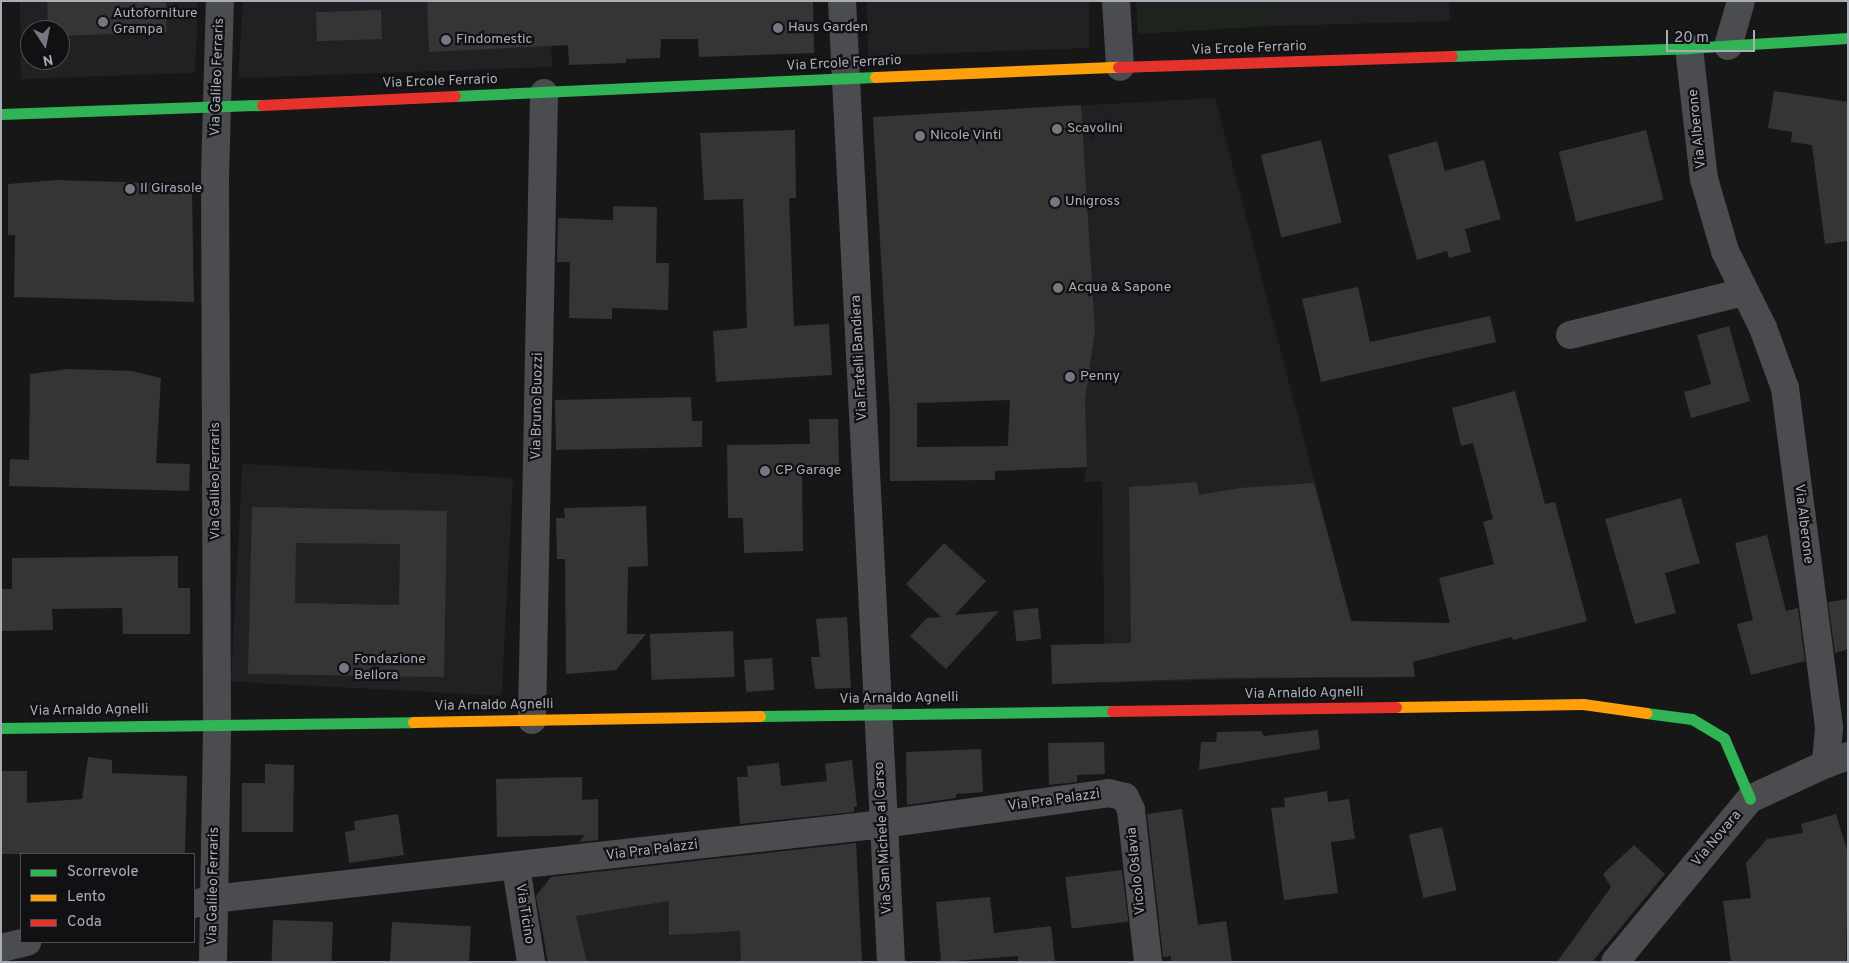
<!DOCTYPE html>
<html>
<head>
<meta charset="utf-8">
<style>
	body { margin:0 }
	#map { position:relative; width:1849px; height:963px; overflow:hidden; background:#171717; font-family:Overpass,sans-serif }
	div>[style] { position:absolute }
	.built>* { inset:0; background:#212123; transform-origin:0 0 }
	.green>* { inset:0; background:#1d241e }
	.building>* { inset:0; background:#353536; transform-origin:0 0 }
	.street>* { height:28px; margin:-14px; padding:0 14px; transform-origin:14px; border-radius:14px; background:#4b4c50 }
	.fast>* { height:11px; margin:-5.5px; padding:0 5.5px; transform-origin:5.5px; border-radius:5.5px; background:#30b455 }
	.slow>* { height:11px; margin:-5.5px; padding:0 5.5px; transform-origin:5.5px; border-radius:5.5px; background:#ff9f0a }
	.jam>* { height:11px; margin:-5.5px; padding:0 5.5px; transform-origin:5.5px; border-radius:5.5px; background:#e5322d }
	.dots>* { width:14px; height:14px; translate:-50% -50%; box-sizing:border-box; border:2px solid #111113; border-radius:50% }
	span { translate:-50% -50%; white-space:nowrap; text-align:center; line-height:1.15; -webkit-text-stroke:4.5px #111113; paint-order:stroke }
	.poi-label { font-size:14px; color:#a8adb8 }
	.left { translate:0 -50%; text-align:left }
	.street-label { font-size:14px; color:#a8adb8 }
	.frame { position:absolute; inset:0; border:2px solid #a8adb8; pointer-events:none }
	.legend { position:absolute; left:20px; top:853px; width:175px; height:90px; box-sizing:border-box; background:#111113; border:1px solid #4d4f55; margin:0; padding:6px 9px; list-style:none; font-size:15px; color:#a8adb8 }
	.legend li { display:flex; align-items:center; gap:10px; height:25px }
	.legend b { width:25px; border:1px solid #4d4f55 }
	.north { position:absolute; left:20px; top:20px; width:50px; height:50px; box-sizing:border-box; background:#111113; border:1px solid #4d4f55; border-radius:50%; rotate:169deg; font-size:14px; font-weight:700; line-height:20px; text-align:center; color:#a8adb8 }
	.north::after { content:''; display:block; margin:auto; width:18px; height:22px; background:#757880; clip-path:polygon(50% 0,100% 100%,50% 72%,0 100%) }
	.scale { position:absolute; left:1666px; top:30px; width:89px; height:22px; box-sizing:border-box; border:2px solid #a8adb8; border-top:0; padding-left:6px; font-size:15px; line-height:18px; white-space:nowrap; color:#a8adb8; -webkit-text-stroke:4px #111113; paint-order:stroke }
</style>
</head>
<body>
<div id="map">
	<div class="built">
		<div style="clip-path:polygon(evenodd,20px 1px,198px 1px,195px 73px,21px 79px,20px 1px,30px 30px,60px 30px,60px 60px,30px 60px,30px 30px)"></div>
		<div style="clip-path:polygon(243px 1px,550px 1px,552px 67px,238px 78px)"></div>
		<div style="clip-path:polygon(867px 1px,1089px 1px,1089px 48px,868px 56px)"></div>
		<div style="clip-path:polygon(1272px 1px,1449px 1px,1450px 21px,1274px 26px)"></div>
		<div style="clip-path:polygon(1215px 98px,1351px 621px,1361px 676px,1105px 683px,1102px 481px,1084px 482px,1086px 467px,1006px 471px,1010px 400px,889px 404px,873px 117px)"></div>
		<div style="left:513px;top:478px;width:218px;height:271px;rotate:93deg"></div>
		<div style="clip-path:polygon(856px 843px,862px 962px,548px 962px,536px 896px,551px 877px)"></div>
	</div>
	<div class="green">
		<div style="clip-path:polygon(1136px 1px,1272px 1px,1274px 26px,1138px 34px)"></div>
	</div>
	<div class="building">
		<div style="clip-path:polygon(47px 1px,166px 1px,167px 32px,60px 36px,60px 30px,48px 30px)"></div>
		<div style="clip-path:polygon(427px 1px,813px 1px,814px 53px,699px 57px,698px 39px,661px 39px,660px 58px,626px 59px,626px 63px,569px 65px,568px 45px,429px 52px)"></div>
		<div style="left:381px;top:10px;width:29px;height:65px;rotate:88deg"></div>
		<div style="clip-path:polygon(1774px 91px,1848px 102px,1848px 241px,1825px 244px,1812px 145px,1791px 142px,1792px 132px,1768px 128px)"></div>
		<div style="clip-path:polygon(evenodd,1081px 105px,1095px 331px,1085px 400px,1087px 467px,995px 471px,995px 480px,890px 481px,890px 413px,873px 117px,1081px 105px,1010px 400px,1008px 446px,917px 447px,917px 403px,1010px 400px)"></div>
		<div style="clip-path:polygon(795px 130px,796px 198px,789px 198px,794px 326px,829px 324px,832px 375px,716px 382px,713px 331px,747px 328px,743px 199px,704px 200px,700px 133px)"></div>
		<div style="left:1646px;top:130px;width:72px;height:90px;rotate:76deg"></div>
		<div style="left:1321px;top:140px;width:85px;height:62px;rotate:76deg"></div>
		<div style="clip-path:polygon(1437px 141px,1445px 171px,1484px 160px,1501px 219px,1465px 229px,1471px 252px,1449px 258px,1447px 251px,1417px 260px,1388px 155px)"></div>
		<div style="clip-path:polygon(57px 180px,151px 183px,192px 191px,194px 302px,14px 297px,15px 235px,8px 235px,8px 184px)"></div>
		<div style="clip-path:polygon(613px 206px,657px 207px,656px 263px,669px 263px,668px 310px,612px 308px,612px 319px,569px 318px,570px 262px,557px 262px,558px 218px,613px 220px)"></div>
		<div style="clip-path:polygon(1358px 287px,1370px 342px,1490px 316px,1496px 342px,1321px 382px,1302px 299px)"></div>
		<div style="clip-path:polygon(1729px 326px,1750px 401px,1691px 418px,1684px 392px,1711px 384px,1697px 335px)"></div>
		<div style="clip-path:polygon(68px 369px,132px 371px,161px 378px,156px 463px,190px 464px,189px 491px,9px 486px,10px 459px,29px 460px,30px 374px)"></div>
		<div style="clip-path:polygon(1515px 391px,1545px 504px,1555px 502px,1587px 621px,1513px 640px,1512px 637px,1413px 662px,1415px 677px,1220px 678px,1052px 684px,1051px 645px,1131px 643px,1129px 487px,1197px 482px,1199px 495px,1240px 488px,1314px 483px,1351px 621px,1450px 623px,1439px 578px,1494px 564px,1483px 522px,1493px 519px,1473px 443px,1461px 446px,1452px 408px)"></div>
		<div style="clip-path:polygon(691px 397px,692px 421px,702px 421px,702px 447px,556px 450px,555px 400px)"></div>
		<div style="clip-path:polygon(809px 419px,838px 419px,839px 470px,802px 470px,803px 551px,744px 553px,743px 518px,728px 518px,727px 445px,810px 444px)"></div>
		<div style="clip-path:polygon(1681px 498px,1700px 563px,1665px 573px,1676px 613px,1635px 624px,1605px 519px)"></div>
		<div style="clip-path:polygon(646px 506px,648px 566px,628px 567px,627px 634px,646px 634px,616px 670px,566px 674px,565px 559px,557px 559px,556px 518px,565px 518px,564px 508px)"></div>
		<div style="clip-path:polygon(evenodd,252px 507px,447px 511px,444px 677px,248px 674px,252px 507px,296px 543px,400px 544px,399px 605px,295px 603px,296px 543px)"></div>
		<div style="clip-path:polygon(1767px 535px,1786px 611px,1798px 608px,1805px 661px,1751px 675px,1737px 624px,1753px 620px,1735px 543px)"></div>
		<div style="clip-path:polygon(944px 543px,986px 581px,955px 615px,999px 611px,946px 669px,910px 636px,927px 618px,941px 617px,906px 584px)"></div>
		<div style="clip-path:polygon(178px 556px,178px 588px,190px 588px,190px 634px,123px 634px,122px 608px,52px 609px,53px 630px,1px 631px,1px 589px,12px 589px,12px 558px)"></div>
		<div style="clip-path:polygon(1848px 599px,1848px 649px,1835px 653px,1828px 602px)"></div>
		<div style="left:1038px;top:608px;width:31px;height:25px;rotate:84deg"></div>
		<div style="clip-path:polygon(847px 617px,851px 688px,815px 689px,811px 657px,820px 657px,816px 619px)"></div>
		<div style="left:733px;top:631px;width:46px;height:83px;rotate:88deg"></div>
		<div style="left:772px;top:658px;width:32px;height:28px;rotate:86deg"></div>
		<div style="clip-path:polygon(1318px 730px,1320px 749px,1199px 770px,1201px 742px,1216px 742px,1217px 732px,1261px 731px,1264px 736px)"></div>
		<div style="clip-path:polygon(1104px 742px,1105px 774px,1077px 775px,1077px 782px,1049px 785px,1048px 743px)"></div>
		<div style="clip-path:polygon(981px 749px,983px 792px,956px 794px,956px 798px,907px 805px,906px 752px)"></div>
		<div style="clip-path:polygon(88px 757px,112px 760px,112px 773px,187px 776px,185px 854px,1px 854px,1px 771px,27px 771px,27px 803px,82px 799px)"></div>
		<div style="clip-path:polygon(852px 760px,857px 806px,854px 807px,854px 812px,740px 824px,737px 777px,748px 777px,747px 766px,779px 763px,781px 786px,827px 781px,825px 764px)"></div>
		<div style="clip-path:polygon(265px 764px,294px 765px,293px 832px,242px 832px,242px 783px,265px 783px)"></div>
		<div style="clip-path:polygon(582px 777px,582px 800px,598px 799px,598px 840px,579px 842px,585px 835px,497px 837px,496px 779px)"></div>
		<div style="clip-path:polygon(1327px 791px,1328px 802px,1349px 799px,1355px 839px,1331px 842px,1338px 893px,1284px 900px,1271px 808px,1285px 807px,1284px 798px)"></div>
		<div style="clip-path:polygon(1182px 809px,1198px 925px,1226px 921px,1232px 962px,1171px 962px,1171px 956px,1163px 957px,1147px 814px)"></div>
		<div style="clip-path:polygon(398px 814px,404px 855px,349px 863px,345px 832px,355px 830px,354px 821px)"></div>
		<div style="clip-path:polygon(1836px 814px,1848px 853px,1846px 962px,1731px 962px,1723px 901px,1751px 898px,1746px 863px,1767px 839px,1803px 833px,1801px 824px)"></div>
		<div style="left:1442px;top:827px;width:65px;height:34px;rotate:77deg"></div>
		<div style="clip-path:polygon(856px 843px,862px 962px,741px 962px,740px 931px,669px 935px,669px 901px,576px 916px,587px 962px,548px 962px,536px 896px,551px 877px)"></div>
		<div style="clip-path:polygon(1634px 845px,1665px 874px,1592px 962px,1557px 962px,1611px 887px,1603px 874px)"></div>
		<div style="left:1122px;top:870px;width:52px;height:57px;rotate:83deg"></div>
		<div style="clip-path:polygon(990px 897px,994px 933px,1051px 926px,1055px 962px,1018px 962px,1018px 956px,941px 962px,936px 902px)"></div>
		<div style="left:273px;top:920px;width:60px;height:42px;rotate:2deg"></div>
		<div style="left:392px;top:922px;width:79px;height:40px;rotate:3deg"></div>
	</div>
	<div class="street">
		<div style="left:842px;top:1px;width:962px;rotate:87.08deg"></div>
		<div style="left:1116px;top:1px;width:66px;rotate:86.5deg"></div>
		<div style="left:1728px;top:46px;width:47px;rotate:-73.9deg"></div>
		<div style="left:1689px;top:48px;width:132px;rotate:83.5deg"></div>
		<div style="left:1704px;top:179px;width:75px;rotate:73.7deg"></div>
		<div style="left:1725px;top:251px;width:86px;rotate:63.7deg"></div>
		<div style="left:1763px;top:328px;width:64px;rotate:69.9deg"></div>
		<div style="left:1785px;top:388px;width:343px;rotate:82.6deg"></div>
		<div style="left:1829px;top:728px;width:36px;rotate:95deg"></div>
		<div style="left:1570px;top:335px;width:179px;rotate:-13.9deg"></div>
		<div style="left:532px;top:720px;width:627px;rotate:-88.9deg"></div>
		<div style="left:516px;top:867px;width:96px;rotate:81deg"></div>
		<div style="left:194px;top:904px;width:20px;rotate:-15deg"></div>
		<div style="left:213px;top:899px;width:675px;rotate:-6.38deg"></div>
		<div style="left:884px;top:824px;width:227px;rotate:-7.8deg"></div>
		<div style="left:1109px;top:793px;width:16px;rotate:14deg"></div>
		<div style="left:1125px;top:797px;width:14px;rotate:65deg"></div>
		<div style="left:1131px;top:810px;width:153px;rotate:83.6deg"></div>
		<div style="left:1px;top:948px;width:27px;rotate:-13deg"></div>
		<div style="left:213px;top:962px;width:238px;rotate:-89deg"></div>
		<div style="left:217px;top:724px;width:548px;rotate:-90.21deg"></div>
		<div style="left:215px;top:176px;width:175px;rotate:-88.4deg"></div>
		<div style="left:1615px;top:962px;width:212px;rotate:-50.4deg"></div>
		<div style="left:1750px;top:799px;width:84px;rotate:-24.7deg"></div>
		<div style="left:1826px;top:764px;width:23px;rotate:-20deg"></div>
	</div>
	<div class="fast">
		<div style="left:1452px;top:56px;width:237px;rotate:-1.9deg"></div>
		<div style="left:1689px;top:48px;width:159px;rotate:-3.6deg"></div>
		<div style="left:455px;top:96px;width:420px;rotate:-2.6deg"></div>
		<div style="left:1px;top:114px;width:261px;rotate:-2deg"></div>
		<div style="left:1646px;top:713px;width:46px;rotate:7.4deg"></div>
		<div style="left:1692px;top:719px;width:37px;rotate:31deg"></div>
		<div style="left:1724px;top:738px;width:66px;rotate:66.9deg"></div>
		<div style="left:760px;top:716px;width:352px;rotate:-0.8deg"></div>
		<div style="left:1px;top:728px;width:412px;rotate:-0.8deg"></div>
	</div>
	<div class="slow">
		<div style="left:875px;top:77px;width:243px;rotate:-2.4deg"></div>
		<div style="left:1396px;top:707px;width:187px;rotate:-0.9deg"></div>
		<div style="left:1583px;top:704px;width:64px;rotate:8.1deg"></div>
		<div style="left:413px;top:722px;width:347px;rotate:-1deg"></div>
	</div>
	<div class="jam">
		<div style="left:1118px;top:67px;width:334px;rotate:-1.9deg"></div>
		<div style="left:262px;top:105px;width:193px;rotate:-2.7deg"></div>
		<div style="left:1112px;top:711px;width:284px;rotate:-0.8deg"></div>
	</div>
	<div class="dots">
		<div style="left:103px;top:22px;background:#757880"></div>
		<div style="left:778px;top:28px;background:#757880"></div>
		<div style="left:446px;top:40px;background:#757880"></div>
		<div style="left:1057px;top:129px;background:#757880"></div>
		<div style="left:920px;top:136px;background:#757880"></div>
		<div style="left:130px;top:189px;background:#757880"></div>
		<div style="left:1055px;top:202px;background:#757880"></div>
		<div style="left:1058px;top:288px;background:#757880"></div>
		<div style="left:1070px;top:377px;background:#757880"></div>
		<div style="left:765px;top:471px;background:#757880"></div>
		<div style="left:344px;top:668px;background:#757880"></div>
	</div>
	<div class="poi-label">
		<span class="left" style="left:113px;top:22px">Autoforniture<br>Grampa</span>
		<span class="left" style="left:788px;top:28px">Haus Garden</span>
		<span class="left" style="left:456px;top:40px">Findomestic</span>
		<span class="left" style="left:1067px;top:129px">Scavolini</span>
		<span class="left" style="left:930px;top:136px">Nicole Vinti</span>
		<span class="left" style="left:140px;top:189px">Il Girasole</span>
		<span class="left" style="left:1065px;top:202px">Unigross</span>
		<span class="left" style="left:1068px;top:288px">Acqua &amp; Sapone</span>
		<span class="left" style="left:1080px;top:377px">Penny</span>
		<span class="left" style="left:775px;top:471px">CP Garage</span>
		<span class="left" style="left:354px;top:668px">Fondazione<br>Bellora</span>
	</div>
	<div class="street-label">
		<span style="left:1249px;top:49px;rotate:-2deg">Via Ercole Ferrario</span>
		<span style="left:844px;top:64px;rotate:-3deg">Via Ercole Ferrario</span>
		<span style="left:218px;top:77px;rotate:-88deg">Via Galileo Ferraris</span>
		<span style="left:440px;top:82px;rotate:-2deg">Via Ercole Ferrario</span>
		<span style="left:1698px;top:129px;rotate:-96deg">Via Alberone</span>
		<span style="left:860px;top:358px;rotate:-93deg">Via Fratelli Bandiera</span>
		<span style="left:538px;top:406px;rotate:-89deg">Via Bruno Buozzi</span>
		<span style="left:216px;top:481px;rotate:-90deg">Via Galileo Ferraris</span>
		<span style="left:1803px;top:524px;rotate:83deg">Via Alberone</span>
		<span style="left:1304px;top:694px;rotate:-1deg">Via Arnaldo Agnelli</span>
		<span style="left:899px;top:699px;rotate:-1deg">Via Arnaldo Agnelli</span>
		<span style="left:494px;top:706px;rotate:-1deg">Via Arnaldo Agnelli</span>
		<span style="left:89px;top:711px;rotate:-1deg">Via Arnaldo Agnelli</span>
		<span style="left:1054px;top:801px;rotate:-8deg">Via Pra Palazzi</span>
		<span style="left:884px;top:838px;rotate:-93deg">Via San Michele al Carso</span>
		<span style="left:1717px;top:839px;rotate:-50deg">Via Novara</span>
		<span style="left:652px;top:851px;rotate:-7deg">Via Pra Palazzi</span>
		<span style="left:1137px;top:871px;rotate:-96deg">Vicolo Oslavia</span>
		<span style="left:214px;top:886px;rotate:-89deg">Via Galileo Ferraris</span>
		<span style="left:524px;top:914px;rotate:81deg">Via Ticino</span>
	</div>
	<div class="frame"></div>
	<ul class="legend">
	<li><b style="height:6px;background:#30b455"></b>Scorrevole</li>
	<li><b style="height:6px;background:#ff9f0a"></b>Lento</li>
	<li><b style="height:6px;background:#e5322d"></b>Coda</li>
	</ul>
	<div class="north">N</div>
	<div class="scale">20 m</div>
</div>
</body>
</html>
